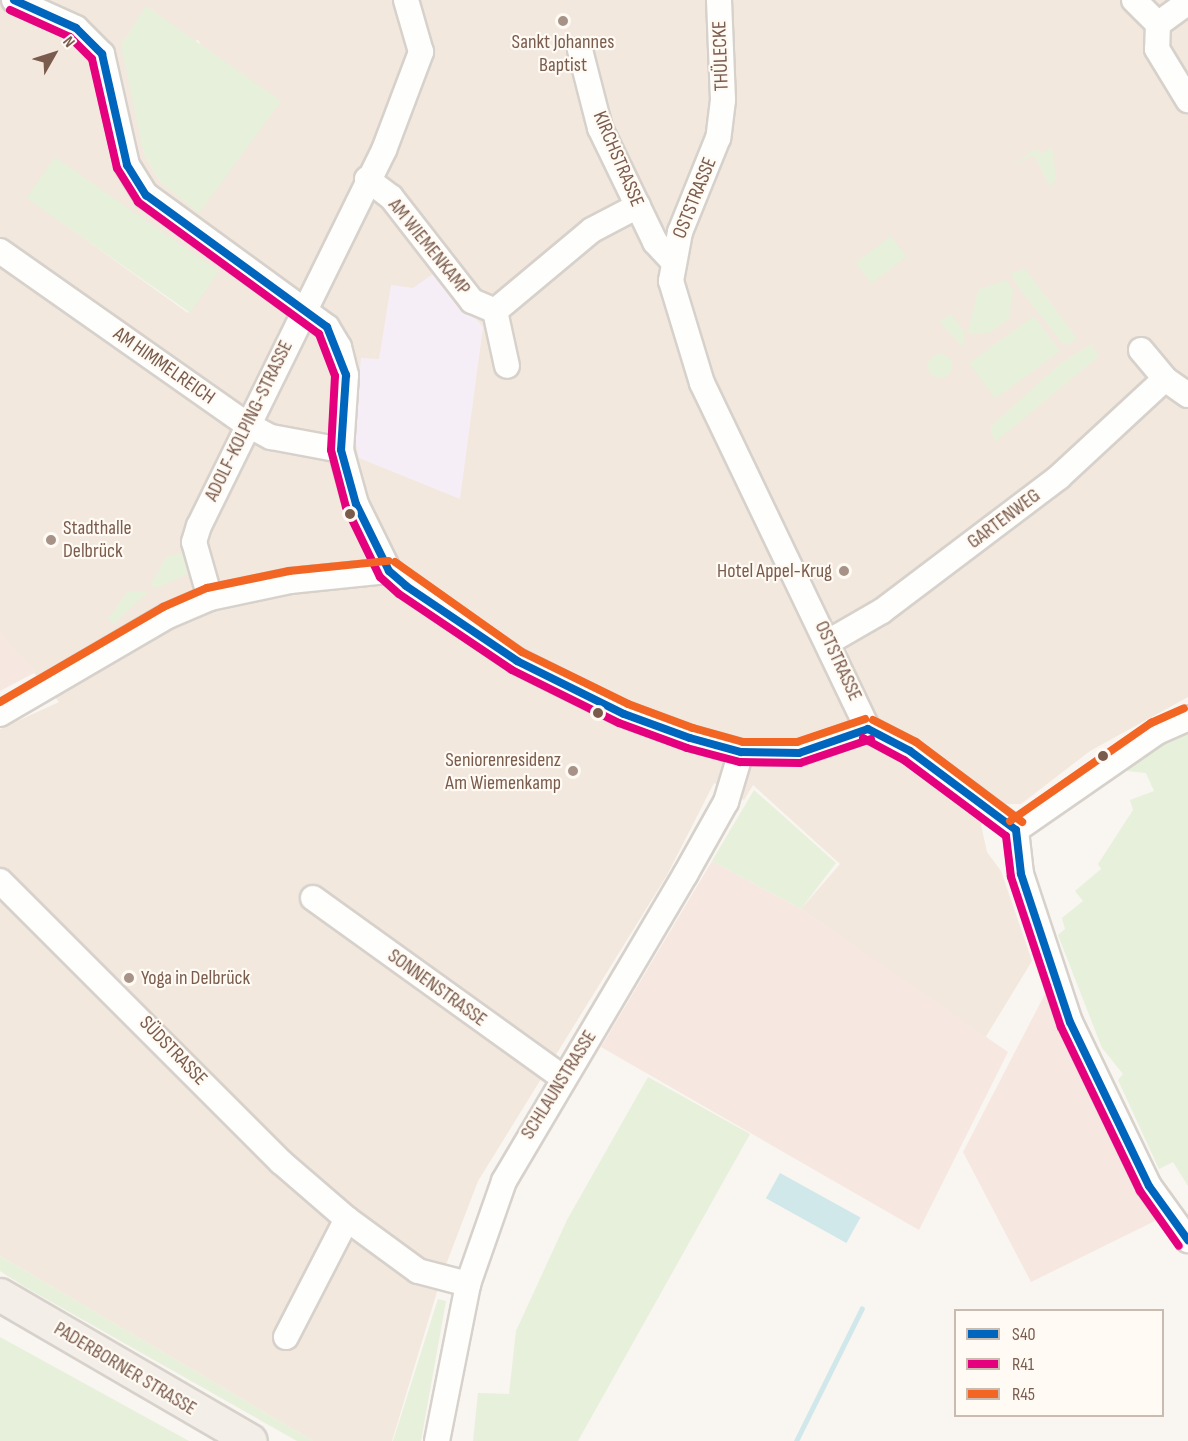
<!DOCTYPE html>
<html>
<head>
<meta charset="utf-8">
<style>
	body { margin:0 }
	#map { position:relative; width:1188px; height:1441px; overflow:hidden; background:#f9f5f0; font-family:"Sofia Sans Condensed",sans-serif }
	div>[style] { position:absolute }
	.residential>* { inset:0; background:#f2e8de }
	.commercial>* { inset:0; background:#f6e8e1 }
	.education>* { inset:0; background:#f6eef6 }
	.green>* { inset:0; background:#e7f0db; transform-origin:0 0 }
	.round { border-radius:50% }
	.water>* { inset:0; background:#d0e8ea; transform-origin:0 0 }
	.stream>* { height:5px; margin:-2.5px; padding:0 2.5px; transform-origin:2.5px; border-radius:2.5px; background:#d0e8ea }
	.roads { filter:drop-shadow(2px 0 #d7d1cb) drop-shadow(-2px 0 #d7d1cb) drop-shadow(0 2px #d7d1cb) drop-shadow(0 -2px #d7d1cb) }
	.minor>* { height:24px; margin:-12px; padding:0 12px; transform-origin:12px; border-radius:12px; background:#fefefd }
	.major>* { height:32px; margin:-16px; padding:0 16px; transform-origin:16px; border-radius:16px; background:#f3eee8 }
	.bus-1>* { height:8px; margin:-4px; padding:0 4px; transform-origin:4px; border-radius:4px; background:#0065bd }
	.bus-2>* { height:8px; margin:-4px; padding:0 4px; transform-origin:4px; border-radius:4px; background:#e5007d }
	.bus-3>* { height:8px; margin:-4px; padding:0 4px; transform-origin:4px; border-radius:4px; background:#f26522 }
	.dots>* { width:16px; height:16px; translate:-50% -50%; box-sizing:border-box; border:3px solid #fffaf3; border-radius:50% }
	span { translate:-50% -50%; white-space:nowrap; text-align:center; line-height:1.15; -webkit-text-stroke:4.5px #fffaf3; paint-order:stroke }
	.poi-label { font-size:20px; color:#7a5c4d }
	.left { translate:0 -50%; text-align:left }
	.right { translate:-100% -50%; text-align:right }
	.street-label { font-size:20px; color:#7a5c4d }
	.legend { position:absolute; left:954px; top:1309px; width:210px; height:108px; box-sizing:border-box; background:#fffaf3; border:2px solid #cabbb1; margin:0; padding:8px 10px; list-style:none; font-size:18px; color:#7a5c4d }
	.legend li { display:flex; align-items:center; gap:12px; height:30px }
	.legend b { width:30px; border:2px solid #cabbb1 }
	.north { position:absolute; left:24px; top:24px; width:60px; height:60px; -webkit-text-stroke:4px #fffaf3; paint-order:stroke; rotate:51deg; font-size:16px; font-weight:700; line-height:24px; text-align:center; color:#7a5c4d }
	.north::after { content:''; display:block; margin:auto; width:21px; height:27px; background:#7a5c4d; clip-path:polygon(50% 0,100% 100%,50% 72%,0 100%) }
</style>
</head>
<body>
<div id="map">
	<div class="residential">
		<div style="clip-path:polygon(evenodd,0 0,1188px 0,1188px 697px,1090px 751px,1021px 804px,995px 804px,981px 825px,987px 852px,1001px 871px,1032px 961px,985px 1038px,801px 909px,840px 864px,753px 785px,744px 800px,714px 783px,667px 875px,478px 1181px,442px 1275px,392px 1441px,313px 1441px,0 1256px,0 729px,59px 702px,0 633px,0 0,198px 40px,202px 47px,160px 182px,144px 154px,129px 65px,198px 40px,0 0,35px 203px,218px 271px,219px 271px,188px 313px,35px 203px)"></div>
	</div>
	<div class="commercial">
		<div style="clip-path:polygon(0 633px,36px 672px,0 691px)"></div>
		<div style="clip-path:polygon(712px 861px,801px 909px,1008px 1052px,919px 1230px,601px 1047px)"></div>
		<div style="clip-path:polygon(1047px 990px,1096px 1109px,1157px 1220px,1031px 1282px,963px 1152px)"></div>
	</div>
	<div class="education">
		<div style="clip-path:polygon(436px 272px,483px 327px,460px 499px,359px 458px,354px 434px,361px 358px,379px 359px,391px 285px,413px 288px)"></div>
	</div>
	<div class="green">
		<div style="clip-path:polygon(146px 6px,281px 101px,199px 213px,160px 182px,144px 154px,121px 45px)"></div>
		<div style="clip-path:polygon(1052px 147px,1056px 179px,1051px 188px,1034px 155px,1012px 166px,1035px 149px,1041px 154px)"></div>
		<div style="left:55px;top:157px;width:200px;height:50px;rotate:35deg"></div>
		<div style="left:891px;top:236px;width:26px;height:44px;rotate:53deg"></div>
		<div style="clip-path:polygon(1025px 269px,1077px 338px,1070px 344px,1062px 343px,1017px 285px,1011px 273px)"></div>
		<div style="clip-path:polygon(1006px 280px,1013px 290px,1009px 319px,989px 333px,968px 333px,978px 290px)"></div>
		<div style="clip-path:polygon(951px 314px,965px 333px,963px 347px,939px 322px)"></div>
		<div style="left:1034px;top:316px;width:44px;height:80px;rotate:54deg"></div>
		<div style="clip-path:polygon(1091px 344px,1099px 356px,995px 442px,990px 427px,1060px 364px)"></div>
		<div class="round" style="left:928px;top:354px;width:24px;height:24px"></div>
		<div style="clip-path:polygon(186px 552px,191px 572px,157px 588px,150px 586px,166px 557px)"></div>
		<div style="clip-path:polygon(127px 592px,148px 592px,114px 624px,108px 619px)"></div>
		<div style="clip-path:polygon(1188px 730px,1188px 1186px,1173px 1162px,1159px 1169px,1118px 1080px,1123px 1074px,1102px 1048px,1058px 935px,1065px 929px,1062px 918px,1083px 901px,1075px 891px,1101px 869px,1098px 864px,1133px 810px,1130px 800px,1154px 791px,1146px 773px,1117px 770px)"></div>
		<div style="clip-path:polygon(754px 790px,836px 863px,801px 909px,712px 861px)"></div>
		<div style="clip-path:polygon(648px 1077px,750px 1134px,578px 1441px,473px 1441px,478px 1393px,509px 1394px,516px 1331px,567px 1220px)"></div>
		<div style="clip-path:polygon(0 1256px,313px 1441px,297px 1441px,25px 1287px,0 1271px)"></div>
		<div style="clip-path:polygon(438px 1299px,446px 1301px,421px 1441px,393px 1441px)"></div>
		<div style="clip-path:polygon(0 1337px,189px 1441px,0 1441px)"></div>
	</div>
	<div class="water">
		<div style="left:780px;top:1173px;width:92px;height:29px;rotate:29deg"></div>
	</div>
	<div class="stream">
		<div style="left:796px;top:1441px;width:148px;rotate:-63.6deg"></div>
	</div>
	<div class="roads">
		<div class="minor">
			<div style="left:14px;top:0;width:68px;rotate:24.3deg"></div>
			<div style="left:76px;top:28px;width:37px;rotate:45deg"></div>
			<div style="left:102px;top:54px;width:114px;rotate:77.3deg"></div>
			<div style="left:127px;top:165px;width:36px;rotate:58deg"></div>
			<div style="left:146px;top:195px;width:224px;rotate:36.1deg"></div>
			<div style="left:327px;top:327px;width:23px;rotate:59deg"></div>
			<div style="left:339px;top:347px;width:29px;rotate:76deg"></div>
			<div style="left:346px;top:375px;width:75px;rotate:93.8deg"></div>
			<div style="left:341px;top:450px;width:56px;rotate:74.5deg"></div>
			<div style="left:356px;top:504px;width:75px;rotate:63.8deg"></div>
			<div style="left:389px;top:571px;width:23px;rotate:41deg"></div>
			<div style="left:406px;top:586px;width:134px;rotate:34deg"></div>
			<div style="left:517px;top:661px;width:119px;rotate:26.4deg"></div>
			<div style="left:624px;top:714px;width:70px;rotate:20deg"></div>
			<div style="left:690px;top:738px;width:53px;rotate:15.4deg"></div>
			<div style="left:741px;top:752px;width:58px;rotate:1deg"></div>
			<div style="left:799px;top:753px;width:73px;rotate:-19.2deg"></div>
			<div style="left:719px;top:0;width:100px;rotate:87.7deg"></div>
			<div style="left:723px;top:100px;width:38px;rotate:97deg"></div>
			<div style="left:718px;top:138px;width:101px;rotate:112deg"></div>
			<div style="left:680px;top:232px;width:50px;rotate:100.4deg"></div>
			<div style="left:671px;top:281px;width:107px;rotate:73.1deg"></div>
			<div style="left:702px;top:383px;width:384px;rotate:64.4deg"></div>
			<div style="left:868px;top:729px;width:47px;rotate:27.6deg"></div>
			<div style="left:910px;top:751px;width:132px;rotate:36.7deg"></div>
			<div style="left:1016px;top:830px;width:44px;rotate:83.5deg"></div>
			<div style="left:1021px;top:874px;width:156px;rotate:71.7deg"></div>
			<div style="left:1070px;top:1022px;width:182px;rotate:64.3deg"></div>
			<div style="left:1149px;top:1186px;width:67px;rotate:54.2deg"></div>
			<div style="left:1134px;top:0;width:34px;rotate:45deg"></div>
			<div style="left:1158px;top:24px;width:25px;rotate:92deg"></div>
			<div style="left:1157px;top:49px;width:60px;rotate:58.7deg"></div>
			<div style="left:1158px;top:24px;width:37px;rotate:-36deg"></div>
			<div style="left:580px;top:50px;width:81px;rotate:75.6deg"></div>
			<div style="left:600px;top:128px;width:127px;rotate:64.2deg"></div>
			<div style="left:655px;top:242px;width:25px;rotate:47deg"></div>
			<div style="left:367px;top:179px;width:30px;rotate:37deg"></div>
			<div style="left:391px;top:197px;width:132px;rotate:52.1deg"></div>
			<div style="left:472px;top:301px;width:25px;rotate:23deg"></div>
			<div style="left:495px;top:311px;width:56px;rotate:77.7deg"></div>
			<div style="left:0;top:251px;width:303px;rotate:35.1deg"></div>
			<div style="left:248px;top:425px;width:26px;rotate:28deg"></div>
			<div style="left:271px;top:437px;width:71px;rotate:10.5deg"></div>
			<div style="left:495px;top:311px;width:126px;rotate:-39.9deg"></div>
			<div style="left:592px;top:230px;width:52px;rotate:-27.6deg"></div>
			<div style="left:1141px;top:350px;width:38px;rotate:50deg"></div>
			<div style="left:1165px;top:379px;width:28px;rotate:35deg"></div>
			<div style="left:210px;top:598px;width:58px;rotate:-105.9deg"></div>
			<div style="left:194px;top:542px;width:17px;rotate:-73deg"></div>
			<div style="left:199px;top:526px;width:419px;rotate:-63.8deg"></div>
			<div style="left:384px;top:150px;width:105px;rotate:-69.3deg"></div>
			<div style="left:421px;top:52px;width:54px;rotate:-106.1deg"></div>
			<div style="left:830px;top:641px;width:60px;rotate:-30deg"></div>
			<div style="left:882px;top:611px;width:222px;rotate:-37.1deg"></div>
			<div style="left:1059px;top:477px;width:144px;rotate:-42.8deg"></div>
			<div style="left:0;top:714px;width:194px;rotate:-30.3deg"></div>
			<div style="left:168px;top:616px;width:46px;rotate:-23.2deg"></div>
			<div style="left:210px;top:598px;width:82px;rotate:-12deg"></div>
			<div style="left:290px;top:581px;width:100px;rotate:-5.8deg"></div>
			<div style="left:1016px;top:830px;width:172px;rotate:-34.8deg"></div>
			<div style="left:1157px;top:732px;width:34px;rotate:-24deg"></div>
			<div style="left:0;top:881px;width:397px;rotate:45deg"></div>
			<div style="left:281px;top:1162px;width:87px;rotate:40.8deg"></div>
			<div style="left:347px;top:1219px;width:88px;rotate:36.2deg"></div>
			<div style="left:418px;top:1271px;width:52px;rotate:14.6deg"></div>
			<div style="left:313px;top:898px;width:307px;rotate:35.7deg"></div>
			<div style="left:286px;top:1337px;width:133px;rotate:-62.7deg"></div>
			<div style="left:437px;top:1441px;width:160px;rotate:-78.8deg"></div>
			<div style="left:468px;top:1284px;width:109px;rotate:-70.7deg"></div>
			<div style="left:504px;top:1181px;width:356px;rotate:-59.4deg"></div>
			<div style="left:685px;top:875px;width:84px;rotate:-60.7deg"></div>
			<div style="left:726px;top:802px;width:52px;rotate:-73.3deg"></div>
		</div>
		<div class="major">
			<div style="left:0;top:1295px;width:290px;rotate:30.2deg"></div>
		</div>
	</div>
	<div class="bus-1">
		<div style="left:14px;top:0;width:68px;rotate:24.3deg"></div>
		<div style="left:76px;top:28px;width:37px;rotate:45deg"></div>
		<div style="left:102px;top:54px;width:114px;rotate:77.3deg"></div>
		<div style="left:127px;top:165px;width:36px;rotate:58deg"></div>
		<div style="left:146px;top:195px;width:224px;rotate:36.1deg"></div>
		<div style="left:327px;top:327px;width:52px;rotate:68.4deg"></div>
		<div style="left:346px;top:375px;width:75px;rotate:93.8deg"></div>
		<div style="left:341px;top:450px;width:56px;rotate:74.5deg"></div>
		<div style="left:356px;top:504px;width:75px;rotate:63.8deg"></div>
		<div style="left:389px;top:571px;width:23px;rotate:41deg"></div>
		<div style="left:406px;top:586px;width:134px;rotate:34deg"></div>
		<div style="left:517px;top:661px;width:119px;rotate:26.4deg"></div>
		<div style="left:624px;top:714px;width:70px;rotate:20deg"></div>
		<div style="left:690px;top:738px;width:53px;rotate:15.4deg"></div>
		<div style="left:741px;top:752px;width:58px;rotate:1deg"></div>
		<div style="left:799px;top:753px;width:73px;rotate:-19.2deg"></div>
		<div style="left:868px;top:729px;width:47px;rotate:27.6deg"></div>
		<div style="left:910px;top:751px;width:132px;rotate:36.7deg"></div>
		<div style="left:1016px;top:830px;width:44px;rotate:83.5deg"></div>
		<div style="left:1021px;top:874px;width:156px;rotate:71.7deg"></div>
		<div style="left:1070px;top:1022px;width:182px;rotate:64.3deg"></div>
		<div style="left:1149px;top:1186px;width:67px;rotate:54.2deg"></div>
	</div>
	<div class="bus-2">
		<div style="left:10px;top:10px;width:66px;rotate:24.2deg"></div>
		<div style="left:70px;top:37px;width:31px;rotate:45deg"></div>
		<div style="left:92px;top:59px;width:112px;rotate:77.1deg"></div>
		<div style="left:117px;top:168px;width:40px;rotate:58deg"></div>
		<div style="left:138px;top:202px;width:224px;rotate:36.1deg"></div>
		<div style="left:319px;top:334px;width:45px;rotate:69.1deg"></div>
		<div style="left:335px;top:376px;width:74px;rotate:93.1deg"></div>
		<div style="left:331px;top:450px;width:59px;rotate:75.3deg"></div>
		<div style="left:346px;top:507px;width:78px;rotate:64.1deg"></div>
		<div style="left:380px;top:577px;width:25px;rotate:42deg"></div>
		<div style="left:399px;top:594px;width:136px;rotate:33.9deg"></div>
		<div style="left:512px;top:670px;width:119px;rotate:26.4deg"></div>
		<div style="left:619px;top:723px;width:72px;rotate:20.2deg"></div>
		<div style="left:687px;top:748px;width:55px;rotate:14.8deg"></div>
		<div style="left:740px;top:762px;width:60px;rotate:1deg"></div>
		<div style="left:800px;top:763px;width:75px;rotate:-18.7deg"></div>
		<div style="left:863px;top:738px;width:47px;rotate:28.2deg"></div>
		<div style="left:904px;top:760px;width:127px;rotate:36.7deg"></div>
		<div style="left:1006px;top:836px;width:41px;rotate:83deg"></div>
		<div style="left:1011px;top:877px;width:158px;rotate:71.6deg"></div>
		<div style="left:1061px;top:1027px;width:182px;rotate:64.3deg"></div>
		<div style="left:1140px;top:1191px;width:67px;rotate:54.7deg"></div>
	</div>
	<div class="bus-3">
		<div style="left:395px;top:562px;width:156px;rotate:35.3deg"></div>
		<div style="left:522px;top:652px;width:118px;rotate:26.1deg"></div>
		<div style="left:628px;top:704px;width:69px;rotate:20.3deg"></div>
		<div style="left:693px;top:728px;width:52px;rotate:15.6deg"></div>
		<div style="left:743px;top:742px;width:54px"></div>
		<div style="left:797px;top:742px;width:72px;rotate:-18.7deg"></div>
		<div style="left:0;top:702px;width:189px;rotate:-30.2deg"></div>
		<div style="left:163px;top:607px;width:48px;rotate:-23.4deg"></div>
		<div style="left:207px;top:588px;width:84px;rotate:-11.7deg"></div>
		<div style="left:289px;top:571px;width:100px;rotate:-5.8deg"></div>
		<div style="left:873px;top:720px;width:48px;rotate:27.1deg"></div>
		<div style="left:916px;top:742px;width:133px;rotate:37deg"></div>
		<div style="left:1010px;top:821px;width:172px;rotate:-34.8deg"></div>
		<div style="left:1151px;top:723px;width:36px;rotate:-24deg"></div>
	</div>
	<div class="dots">
		<div style="left:563px;top:21px;background:#a69286"></div>
		<div style="left:350px;top:514px;background:#7a5c4d"></div>
		<div style="left:51px;top:540px;background:#a69286"></div>
		<div style="left:844px;top:571px;background:#a69286"></div>
		<div style="left:598px;top:713px;background:#7a5c4d"></div>
		<div style="left:1103px;top:756px;background:#7a5c4d"></div>
		<div style="left:573px;top:771px;background:#a69286"></div>
		<div style="left:129px;top:978px;background:#a69286"></div>
	</div>
	<div class="poi-label">
		<span style="left:563px;top:54px">Sankt Johannes<br>Baptist</span>
		<span class="left" style="left:63px;top:540px">Stadthalle<br>Delbrück</span>
		<span class="right" style="left:832px;top:571px">Hotel Appel-Krug</span>
		<span class="right" style="left:561px;top:772px">Seniorenresidenz<br>Am Wiemenkamp</span>
		<span class="left" style="left:141px;top:978px">Yoga in Delbrück</span>
	</div>
	<div class="street-label">
		<span style="left:721px;top:56px;rotate:-92deg">THÜLECKE</span>
		<span style="left:618px;top:159px;rotate:67deg">KIRCHSTRASSE</span>
		<span style="left:695px;top:198px;rotate:-68deg">OSTSTRASSE</span>
		<span style="left:429px;top:247px;rotate:51deg">AM WIEMENKAMP</span>
		<span style="left:164px;top:366px;rotate:35deg">AM HIMMELREICH</span>
		<span style="left:249px;top:421px;rotate:-64deg">ADOLF-KOLPING-STRASSE</span>
		<span style="left:1004px;top:519px;rotate:-37deg">GARTENWEG</span>
		<span style="left:838px;top:661px;rotate:65deg">OSTSTRASSE</span>
		<span style="left:437px;top:988px;rotate:36deg">SONNENSTRASSE</span>
		<span style="left:173px;top:1051px;rotate:46deg">SÜDSTRASSE</span>
		<span style="left:559px;top:1085px;rotate:-58deg">SCHLAUNSTRASSE</span>
		<span style="left:125px;top:1369px;rotate:31deg">PADERBORNER STRASSE</span>
	</div>
	<ul class="legend">
	<li><b style="height:8px;background:#0065bd"></b>S40</li>
	<li><b style="height:8px;background:#e5007d"></b>R41</li>
	<li><b style="height:8px;background:#f26522"></b>R45</li>
	</ul>
	<div class="north">N</div>
</div>
</body>
</html>
